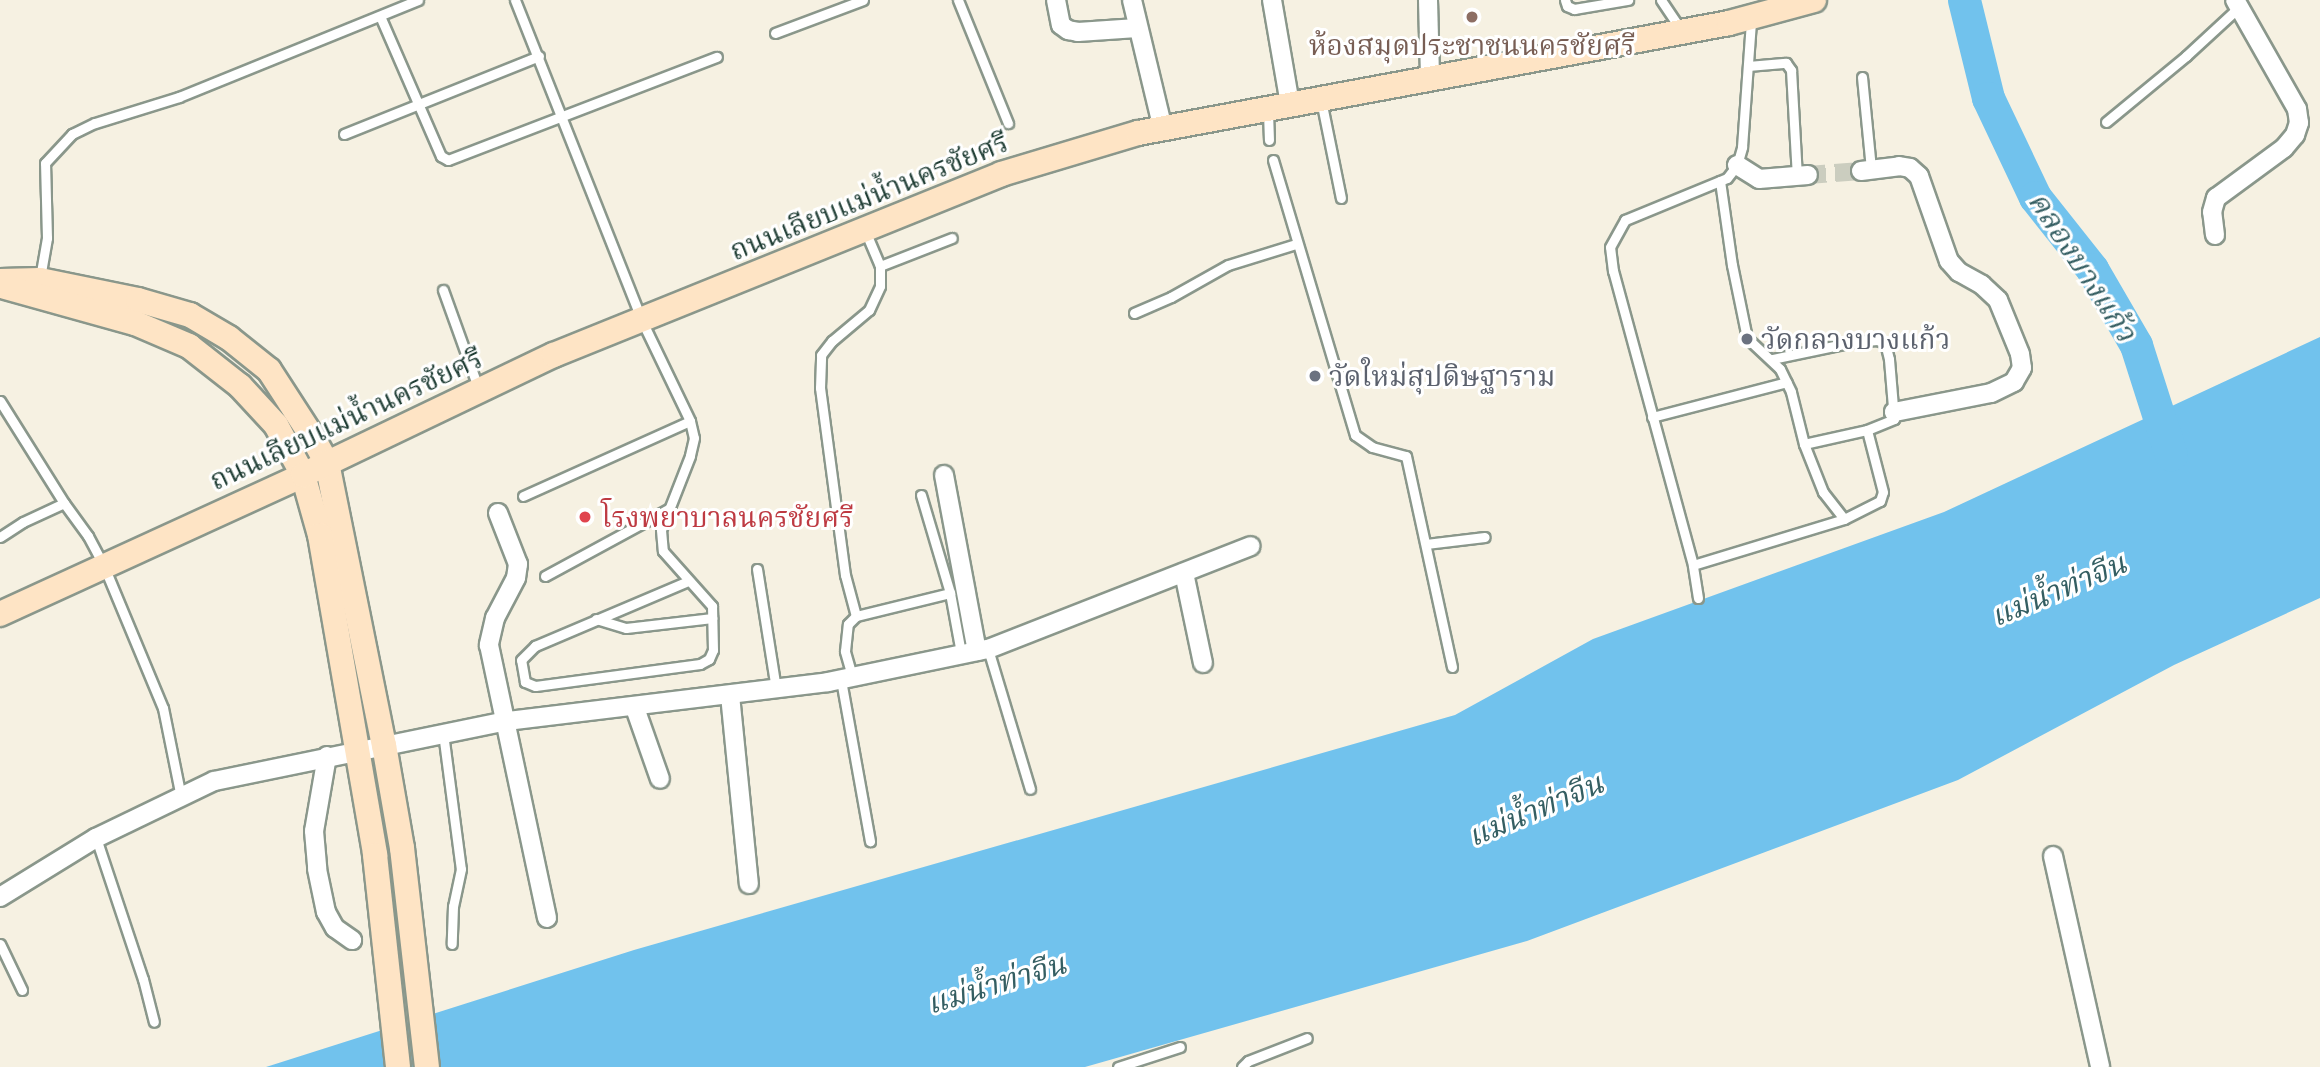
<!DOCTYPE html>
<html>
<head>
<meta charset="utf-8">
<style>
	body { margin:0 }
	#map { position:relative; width:2320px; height:1067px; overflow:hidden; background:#f6f1e2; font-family:"Gentium Book Plus","Noto Serif Thai",serif }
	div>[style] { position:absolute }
	.water>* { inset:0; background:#71c2ed }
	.river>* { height:33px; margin:-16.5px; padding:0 16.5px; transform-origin:16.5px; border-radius:16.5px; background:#71c2ed }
	.street-tunnel>* { height:18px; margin-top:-9px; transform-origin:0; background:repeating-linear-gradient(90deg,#cbcdbf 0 18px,transparent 0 27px) }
	.roads { filter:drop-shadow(2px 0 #8a978b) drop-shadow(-2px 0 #8a978b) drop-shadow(0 2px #8a978b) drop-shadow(0 -2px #8a978b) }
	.lane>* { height:9px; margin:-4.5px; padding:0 4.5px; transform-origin:4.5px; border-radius:4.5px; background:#fff }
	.street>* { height:18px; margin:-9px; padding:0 9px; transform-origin:9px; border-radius:9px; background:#fff }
	.secondary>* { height:24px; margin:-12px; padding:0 12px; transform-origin:12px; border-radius:12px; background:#fee4c5 }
	.dots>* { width:19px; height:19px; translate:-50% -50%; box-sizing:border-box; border:4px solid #fff; border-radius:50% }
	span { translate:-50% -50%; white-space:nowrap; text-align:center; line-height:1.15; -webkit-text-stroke:6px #fff; paint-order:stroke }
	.education-label { font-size:28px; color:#785e54 }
	.street-label { font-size:28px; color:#1f3d34 }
	.worship-label { font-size:28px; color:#5b616d }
	.left { translate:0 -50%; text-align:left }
	.health-label { font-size:28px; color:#be3a42 }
	.water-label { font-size:30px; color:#345e62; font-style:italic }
</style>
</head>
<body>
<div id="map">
	<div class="water">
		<div style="clip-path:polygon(2320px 337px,2320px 598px,2174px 665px,1958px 780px,1527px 941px,1085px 1067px,266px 1067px,634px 950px,1455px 715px,1593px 639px,1944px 512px)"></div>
	</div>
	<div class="river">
		<div style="left:1964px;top:0;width:101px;rotate:76.2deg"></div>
		<div style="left:1988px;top:98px;width:110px;rotate:64.6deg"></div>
		<div style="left:2035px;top:197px;width:92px;rotate:51.6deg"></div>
		<div style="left:2092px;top:269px;width:88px;rotate:59.9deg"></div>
		<div style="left:2136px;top:345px;width:115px;rotate:72.3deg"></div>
	</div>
	<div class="street-tunnel">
		<div style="left:1808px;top:175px;width:53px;rotate:-4.3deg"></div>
	</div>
	<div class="roads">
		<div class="lane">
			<div style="left:515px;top:0;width:343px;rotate:68.4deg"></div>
			<div style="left:641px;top:319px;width:113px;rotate:64.3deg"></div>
			<div style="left:690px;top:421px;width:17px;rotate:77deg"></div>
			<div style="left:694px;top:438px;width:18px;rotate:103deg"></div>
			<div style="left:690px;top:456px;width:79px;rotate:111.4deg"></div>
			<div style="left:661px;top:530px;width:21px;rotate:85deg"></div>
			<div style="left:663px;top:551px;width:74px;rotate:48.3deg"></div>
			<div style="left:712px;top:606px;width:44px;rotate:88.7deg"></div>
			<div style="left:713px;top:650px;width:10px;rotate:114deg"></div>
			<div style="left:709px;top:659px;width:10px;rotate:151deg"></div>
			<div style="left:700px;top:664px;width:166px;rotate:172.4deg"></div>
			<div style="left:535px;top:686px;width:11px;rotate:-158deg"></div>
			<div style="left:525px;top:682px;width:22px;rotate:-100deg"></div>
			<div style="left:521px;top:660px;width:20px;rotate:-45deg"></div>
			<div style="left:535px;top:646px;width:166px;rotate:-23deg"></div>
			<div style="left:958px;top:0;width:133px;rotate:67.9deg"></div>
			<div style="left:1565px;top:0;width:6px;rotate:72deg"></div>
			<div style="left:1567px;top:6px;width:8px;rotate:23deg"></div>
			<div style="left:1574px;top:9px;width:55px;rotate:-9.5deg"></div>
			<div style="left:1661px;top:0;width:37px;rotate:56deg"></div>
			<div style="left:380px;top:16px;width:153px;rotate:66.5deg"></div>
			<div style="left:441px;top:156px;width:8px;rotate:30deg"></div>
			<div style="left:448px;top:160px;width:288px;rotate:-21deg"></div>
			<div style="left:775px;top:33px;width:94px;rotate:-20.6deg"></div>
			<div style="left:1748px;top:66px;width:38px;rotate:-5deg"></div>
			<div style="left:1786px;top:63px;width:9px;rotate:54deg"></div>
			<div style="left:1791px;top:70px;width:107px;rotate:86.8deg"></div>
			<div style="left:1862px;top:77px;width:92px;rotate:84.4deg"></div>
			<div style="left:1321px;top:100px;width:100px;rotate:78.5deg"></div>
			<div style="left:1268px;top:112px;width:28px;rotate:88deg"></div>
			<div style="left:2106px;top:122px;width:104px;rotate:-39.5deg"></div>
			<div style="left:2186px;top:56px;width:71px;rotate:-42.7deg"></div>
			<div style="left:344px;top:134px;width:210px;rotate:-21.8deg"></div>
			<div style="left:1273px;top:160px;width:287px;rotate:73.4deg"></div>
			<div style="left:1355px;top:435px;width:21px;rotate:35deg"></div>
			<div style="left:1372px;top:447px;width:35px;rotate:15deg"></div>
			<div style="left:1406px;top:456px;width:216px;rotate:77.7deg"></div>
			<div style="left:1720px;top:181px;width:85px;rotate:81.9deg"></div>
			<div style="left:1732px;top:265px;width:75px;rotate:78.4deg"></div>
			<div style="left:1747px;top:338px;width:45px;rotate:43.2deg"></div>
			<div style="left:1780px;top:369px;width:25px;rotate:64deg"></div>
			<div style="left:1791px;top:392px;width:54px;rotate:76deg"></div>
			<div style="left:1804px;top:444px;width:65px;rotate:-12.5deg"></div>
			<div style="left:1867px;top:430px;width:29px;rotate:-22deg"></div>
			<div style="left:1894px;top:419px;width:60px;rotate:-94.8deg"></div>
			<div style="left:1889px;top:359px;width:16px;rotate:-104deg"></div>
			<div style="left:1885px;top:343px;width:9px;rotate:-159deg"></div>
			<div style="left:1877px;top:340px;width:24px;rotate:175deg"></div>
			<div style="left:1853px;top:342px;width:83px;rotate:168.1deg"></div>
			<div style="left:880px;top:266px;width:77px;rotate:-21.3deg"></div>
			<div style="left:40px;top:278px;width:41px;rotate:-80.1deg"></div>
			<div style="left:47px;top:238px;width:75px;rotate:-91.5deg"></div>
			<div style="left:45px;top:163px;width:40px;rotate:-47deg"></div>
			<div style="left:72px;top:134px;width:25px;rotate:-26deg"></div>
			<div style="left:95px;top:123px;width:88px;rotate:-17.2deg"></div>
			<div style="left:179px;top:97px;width:258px;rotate:-22.1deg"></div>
			<div style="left:443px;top:290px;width:106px;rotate:70.2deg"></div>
			<div style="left:1134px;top:313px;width:40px;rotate:-23.4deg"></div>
			<div style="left:1171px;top:297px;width:65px;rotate:-29.3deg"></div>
			<div style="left:1228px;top:265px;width:71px;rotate:-17.2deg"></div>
			<div style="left:0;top:401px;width:120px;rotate:57.9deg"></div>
			<div style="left:64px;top:503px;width:41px;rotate:54deg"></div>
			<div style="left:88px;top:536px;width:32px;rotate:62deg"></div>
			<div style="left:103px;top:564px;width:156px;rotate:67.4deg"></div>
			<div style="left:163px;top:708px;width:91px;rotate:78.6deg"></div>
			<div style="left:1652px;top:417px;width:139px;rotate:-14.5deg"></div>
			<div style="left:1804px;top:444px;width:52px;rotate:68.4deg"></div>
			<div style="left:1823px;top:492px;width:34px;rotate:52deg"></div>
			<div style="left:921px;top:495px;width:102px;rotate:73.5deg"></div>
			<div style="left:950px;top:593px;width:61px;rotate:79.6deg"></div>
			<div style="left:523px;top:496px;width:183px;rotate:-24.2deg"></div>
			<div style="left:0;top:537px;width:27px;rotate:-33deg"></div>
			<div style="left:23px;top:522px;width:45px;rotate:-24.9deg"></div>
			<div style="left:1426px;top:544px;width:59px;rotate:-6.8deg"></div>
			<div style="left:1693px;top:565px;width:158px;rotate:-16.9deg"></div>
			<div style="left:1844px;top:519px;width:40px;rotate:-26.6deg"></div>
			<div style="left:1880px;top:501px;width:9px;rotate:-72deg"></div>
			<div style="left:1883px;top:492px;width:64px;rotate:-104.5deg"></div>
			<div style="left:757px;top:569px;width:121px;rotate:81deg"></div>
			<div style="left:545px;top:576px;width:142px;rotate:-28.5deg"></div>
			<div style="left:1698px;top:598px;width:33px;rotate:-99deg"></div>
			<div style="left:1693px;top:565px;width:305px;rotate:-105.2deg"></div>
			<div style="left:1613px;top:271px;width:24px;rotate:-97deg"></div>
			<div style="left:1610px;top:247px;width:31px;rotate:-61deg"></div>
			<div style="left:1625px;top:220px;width:110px;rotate:-22.4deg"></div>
			<div style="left:1727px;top:178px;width:16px;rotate:-52deg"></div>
			<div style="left:1737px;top:165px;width:19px;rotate:-74deg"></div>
			<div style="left:1742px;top:147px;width:127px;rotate:-85.9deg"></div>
			<div style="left:856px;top:616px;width:42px;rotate:-105deg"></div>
			<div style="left:845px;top:575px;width:189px;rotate:-97.6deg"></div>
			<div style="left:820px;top:388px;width:33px;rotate:-88deg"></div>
			<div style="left:821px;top:355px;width:18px;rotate:-52deg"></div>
			<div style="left:832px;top:341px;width:48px;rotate:-40deg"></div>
			<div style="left:869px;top:310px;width:26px;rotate:-65deg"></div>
			<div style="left:880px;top:286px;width:20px;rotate:-90deg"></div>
			<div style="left:880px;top:266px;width:38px;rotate:-113deg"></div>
			<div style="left:596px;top:619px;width:31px;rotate:17deg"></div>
			<div style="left:626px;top:628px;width:87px;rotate:-6.6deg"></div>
			<div style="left:988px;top:649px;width:146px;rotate:73.3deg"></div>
			<div style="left:852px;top:676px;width:26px;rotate:-106deg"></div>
			<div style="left:845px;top:651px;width:27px;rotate:-84deg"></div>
			<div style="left:848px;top:624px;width:11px;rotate:-45deg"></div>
			<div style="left:856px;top:616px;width:97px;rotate:-13.7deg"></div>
			<div style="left:841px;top:680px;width:164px;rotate:79.8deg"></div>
			<div style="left:443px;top:733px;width:137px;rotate:82.5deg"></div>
			<div style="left:461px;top:869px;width:38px;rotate:102deg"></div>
			<div style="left:453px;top:906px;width:38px;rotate:92deg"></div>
			<div style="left:96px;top:838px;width:149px;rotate:71.6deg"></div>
			<div style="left:143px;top:979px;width:44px;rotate:75.7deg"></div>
			<div style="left:0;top:944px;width:51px;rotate:64.4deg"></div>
			<div style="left:1118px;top:1067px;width:65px;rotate:-17.9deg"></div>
			<div style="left:1242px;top:1067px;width:8px;rotate:-45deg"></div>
			<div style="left:1248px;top:1061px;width:63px;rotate:-21.3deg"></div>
		</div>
		<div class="street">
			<div style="left:1056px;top:0;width:25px;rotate:79deg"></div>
			<div style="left:1061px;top:25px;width:9px;rotate:36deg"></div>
			<div style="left:1068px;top:30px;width:10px;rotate:11deg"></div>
			<div style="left:1078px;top:32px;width:59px;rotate:-3.9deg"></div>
			<div style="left:1132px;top:0;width:133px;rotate:76.5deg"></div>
			<div style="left:1272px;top:0;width:106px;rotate:80.2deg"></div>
			<div style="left:1428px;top:0;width:79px;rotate:88.5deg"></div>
			<div style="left:1737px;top:165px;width:26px;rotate:32deg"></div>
			<div style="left:1759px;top:179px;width:49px;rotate:-4.7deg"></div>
			<div style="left:1861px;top:171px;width:38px;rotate:-7deg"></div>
			<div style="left:1899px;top:166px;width:11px;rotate:10deg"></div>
			<div style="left:1910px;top:168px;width:12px;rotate:42deg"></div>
			<div style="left:1919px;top:176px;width:90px;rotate:70.6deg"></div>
			<div style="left:1949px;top:261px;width:15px;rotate:48deg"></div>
			<div style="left:1959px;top:272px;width:26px;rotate:29deg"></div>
			<div style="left:1982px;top:285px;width:22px;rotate:43deg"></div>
			<div style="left:1998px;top:300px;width:58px;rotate:67.8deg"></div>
			<div style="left:2020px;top:354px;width:14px;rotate:82deg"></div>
			<div style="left:2022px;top:368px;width:16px;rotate:120deg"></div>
			<div style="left:2014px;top:382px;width:25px;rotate:154deg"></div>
			<div style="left:1991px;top:393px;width:99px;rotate:168.9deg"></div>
			<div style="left:2215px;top:235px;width:23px;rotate:-97deg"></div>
			<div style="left:2212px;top:212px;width:15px;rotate:-74deg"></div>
			<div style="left:2216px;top:198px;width:84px;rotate:-36.3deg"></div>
			<div style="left:2284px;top:148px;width:17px;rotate:-50deg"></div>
			<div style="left:2295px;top:135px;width:13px;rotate:-72deg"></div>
			<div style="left:2299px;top:123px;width:14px;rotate:-98deg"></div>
			<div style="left:2297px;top:109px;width:125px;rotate:-119.6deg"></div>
			<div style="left:944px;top:475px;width:179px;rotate:79.4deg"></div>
			<div style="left:498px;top:513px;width:55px;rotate:68.6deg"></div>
			<div style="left:518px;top:564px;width:14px;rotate:98deg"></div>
			<div style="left:516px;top:578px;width:45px;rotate:117.7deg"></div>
			<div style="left:495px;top:618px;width:28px;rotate:103deg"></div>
			<div style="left:489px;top:645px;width:279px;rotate:78deg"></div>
			<div style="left:1184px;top:573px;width:92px;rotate:78.1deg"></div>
			<div style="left:730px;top:695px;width:190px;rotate:84.3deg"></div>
			<div style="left:635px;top:708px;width:75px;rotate:70.6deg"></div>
			<div style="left:327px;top:756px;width:76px;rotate:99.8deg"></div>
			<div style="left:314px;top:831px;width:38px;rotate:85deg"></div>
			<div style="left:317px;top:869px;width:44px;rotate:78.2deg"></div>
			<div style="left:326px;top:912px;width:18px;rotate:61deg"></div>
			<div style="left:335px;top:928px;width:21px;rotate:35deg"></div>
			<div style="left:2053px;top:856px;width:216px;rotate:77.4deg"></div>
			<div style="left:0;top:897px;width:113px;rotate:-31.6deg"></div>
			<div style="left:96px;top:838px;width:131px;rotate:-25.8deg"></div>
			<div style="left:214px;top:781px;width:299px;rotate:-11.6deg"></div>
			<div style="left:507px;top:721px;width:323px;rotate:-6.9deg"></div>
			<div style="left:828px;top:682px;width:163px;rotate:-11.7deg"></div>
			<div style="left:988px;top:649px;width:282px;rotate:-21.4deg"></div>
		</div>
		<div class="secondary">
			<div style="left:0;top:281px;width:40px;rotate:-1.4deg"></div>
			<div style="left:40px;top:280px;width:100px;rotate:11.5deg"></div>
			<div style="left:138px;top:300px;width:54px;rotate:16.1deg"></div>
			<div style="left:190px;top:315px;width:45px;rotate:30.5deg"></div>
			<div style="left:229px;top:338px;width:51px;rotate:38.7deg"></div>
			<div style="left:269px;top:370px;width:81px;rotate:57.1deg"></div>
			<div style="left:313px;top:438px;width:29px;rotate:61deg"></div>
			<div style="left:327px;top:463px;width:288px;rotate:78.6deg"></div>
			<div style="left:384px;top:745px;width:105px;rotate:80.1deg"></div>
			<div style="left:402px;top:848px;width:220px;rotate:83.5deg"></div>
			<div style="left:5px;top:287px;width:135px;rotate:15.5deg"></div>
			<div style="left:135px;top:323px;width:59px;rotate:23.1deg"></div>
			<div style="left:189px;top:346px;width:65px;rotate:38.1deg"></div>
			<div style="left:240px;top:386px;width:53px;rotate:47.3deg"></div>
			<div style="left:276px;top:425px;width:57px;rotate:61.6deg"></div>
			<div style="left:303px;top:475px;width:62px;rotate:74.2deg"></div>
			<div style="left:320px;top:535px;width:325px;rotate:80.2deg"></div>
			<div style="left:375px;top:855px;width:213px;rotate:83.8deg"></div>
			<div style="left:0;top:614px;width:333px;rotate:-24.6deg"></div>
			<div style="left:303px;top:475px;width:278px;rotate:-25.6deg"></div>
			<div style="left:554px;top:355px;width:482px;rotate:-22deg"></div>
			<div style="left:1001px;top:174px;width:143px;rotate:-16.7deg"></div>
			<div style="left:1138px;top:133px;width:601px;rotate:-10.54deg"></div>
			<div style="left:1729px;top:23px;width:88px;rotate:-15.1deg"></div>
		</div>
	</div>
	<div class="dots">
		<div style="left:1472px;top:17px;background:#8d6e63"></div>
		<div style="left:1747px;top:339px;background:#6b7280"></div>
		<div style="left:1315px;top:376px;background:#6b7280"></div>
		<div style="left:585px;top:517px;background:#e0444e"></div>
	</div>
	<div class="education-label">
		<span style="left:1472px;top:45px">ห้องสมุดประชาชนนครชัยศรี</span>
	</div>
	<div class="street-label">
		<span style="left:869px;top:196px;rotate:-22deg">ถนนเลียบแม่น้ำนครชัยศรี</span>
		<span style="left:346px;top:419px;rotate:-25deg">ถนนเลียบแม่น้ำนครชัยศรี</span>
	</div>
	<div class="worship-label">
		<span class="left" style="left:1761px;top:339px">วัดกลางบางแก้ว</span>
		<span class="left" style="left:1329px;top:376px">วัดใหม่สุปดิษฐาราม</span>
	</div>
	<div class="health-label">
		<span class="left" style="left:601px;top:517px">โรงพยาบาลนครชัยศรี</span>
	</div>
	<div class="water-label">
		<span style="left:2083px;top:266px;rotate:57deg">คลองบางแก้ว</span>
		<span style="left:2058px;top:589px;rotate:-23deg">แม่น้ำท่าจีน</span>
		<span style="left:1535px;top:809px;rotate:-23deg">แม่น้ำท่าจีน</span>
		<span style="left:996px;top:983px;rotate:-17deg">แม่น้ำท่าจีน</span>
	</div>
</div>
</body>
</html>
